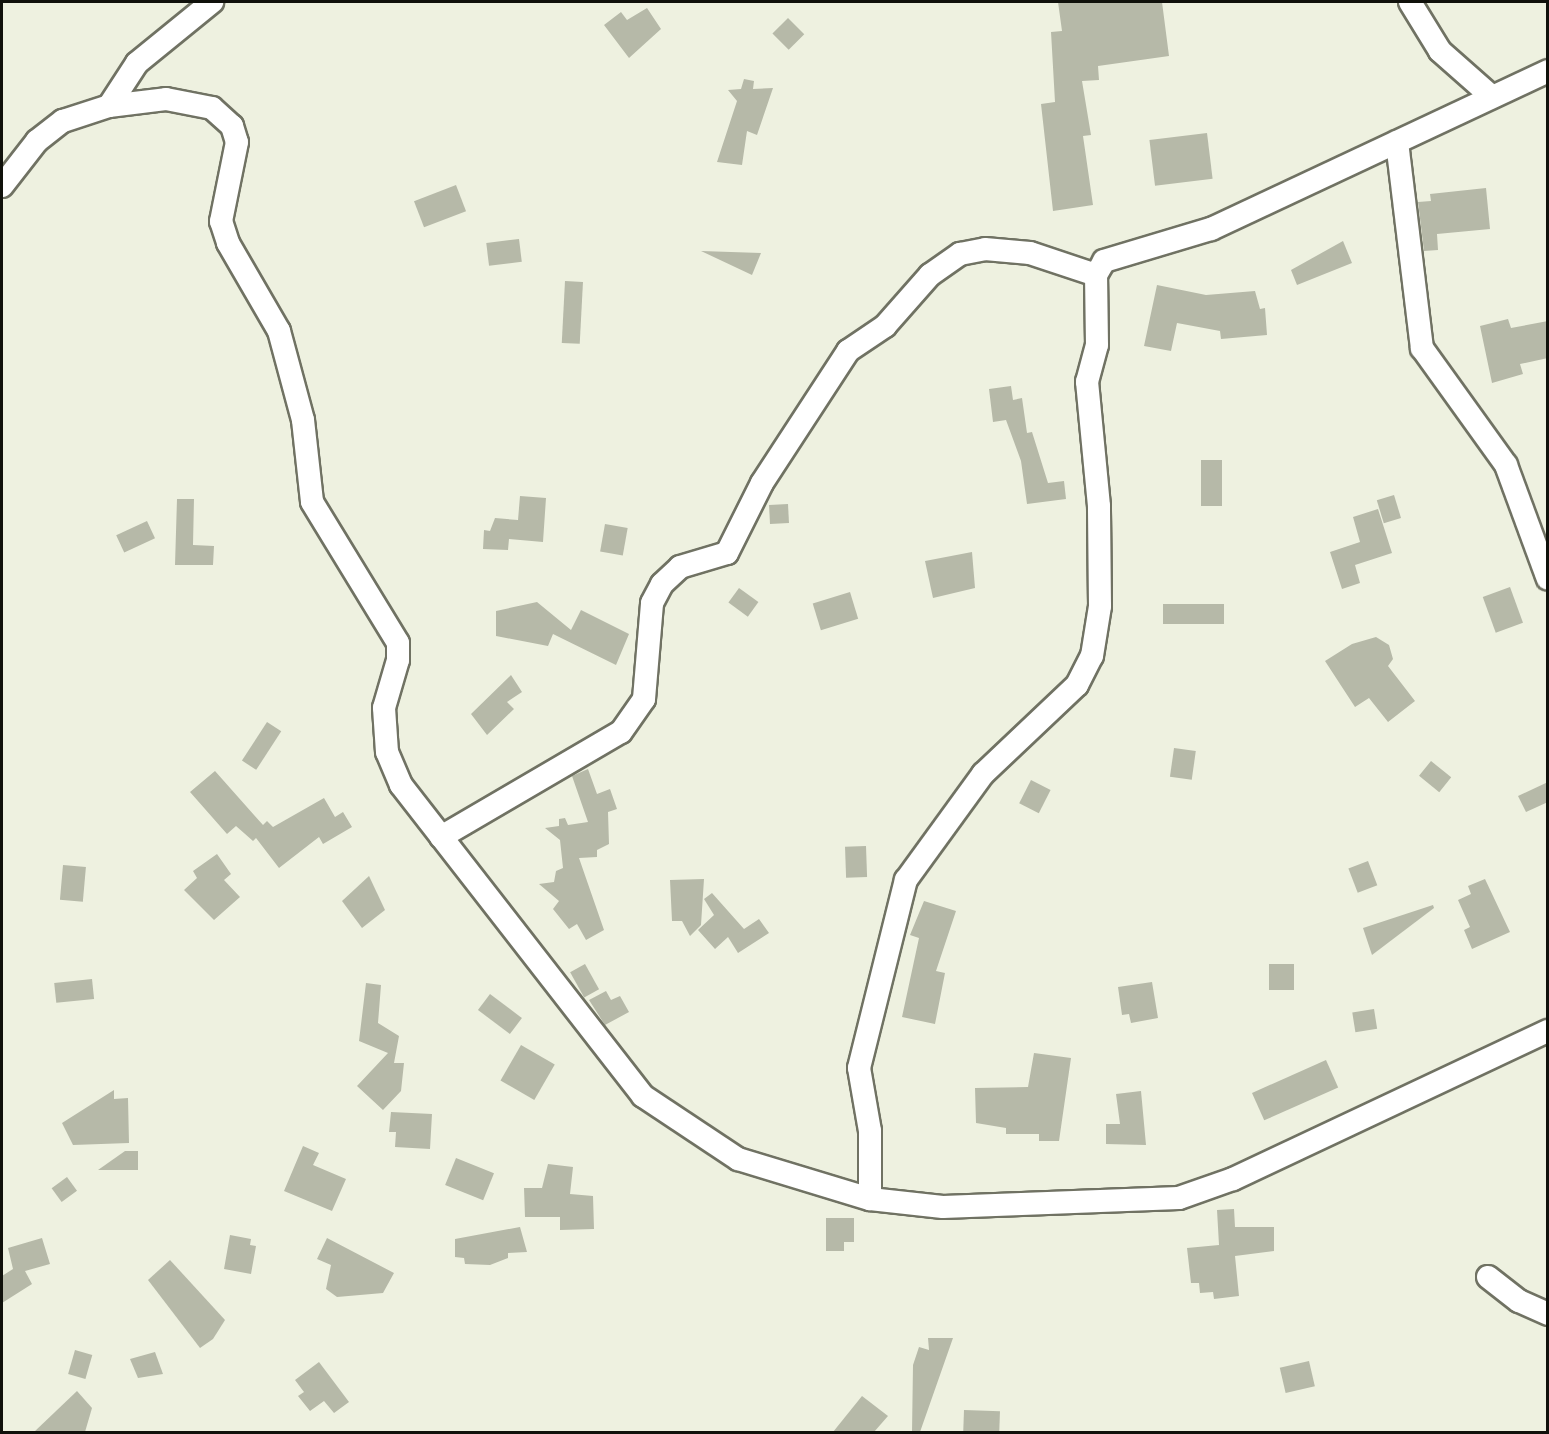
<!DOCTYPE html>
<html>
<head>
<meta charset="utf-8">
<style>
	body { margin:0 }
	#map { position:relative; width:1549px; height:1434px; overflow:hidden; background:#eef1e0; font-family:Raleway,sans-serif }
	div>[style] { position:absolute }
	.building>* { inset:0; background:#b6b9a8; transform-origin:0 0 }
	.roads { filter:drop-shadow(2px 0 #707263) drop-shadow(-2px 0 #707263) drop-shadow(0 2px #707263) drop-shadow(0 -2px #707263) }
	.minor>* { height:22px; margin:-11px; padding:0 11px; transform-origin:11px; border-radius:11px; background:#fff }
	span { translate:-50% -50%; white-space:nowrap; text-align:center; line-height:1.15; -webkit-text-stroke:5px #eef1e0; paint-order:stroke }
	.frame { position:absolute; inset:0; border:3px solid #10110b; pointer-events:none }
</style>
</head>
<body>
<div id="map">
	<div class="building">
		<div style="clip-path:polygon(1058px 2px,1162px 2px,1169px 56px,1098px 66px,1099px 80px,1082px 81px,1091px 135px,1083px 136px,1093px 205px,1053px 211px,1041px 104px,1055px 102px,1051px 32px,1062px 31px)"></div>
		<div style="clip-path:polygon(647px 8px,661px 29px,629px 58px,604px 25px,621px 12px,627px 20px)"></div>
		<div style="left:788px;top:18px;width:23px;height:22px;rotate:45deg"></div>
		<div style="clip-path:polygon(744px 79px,754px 81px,753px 89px,773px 88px,757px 135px,747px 131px,742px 165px,717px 162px,737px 101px,728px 90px,741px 89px)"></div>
		<div style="left:1207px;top:133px;width:46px;height:58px;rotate:83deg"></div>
		<div style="left:456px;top:185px;width:28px;height:45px;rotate:69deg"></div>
		<div style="clip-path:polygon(1486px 188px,1490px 229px,1437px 234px,1438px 250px,1424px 251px,1418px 202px,1431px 201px,1430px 194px)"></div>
		<div style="left:519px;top:239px;width:23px;height:33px;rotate:83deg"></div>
		<div style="clip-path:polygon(1343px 241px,1352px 263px,1297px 285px,1291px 270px)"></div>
		<div style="clip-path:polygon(701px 251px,761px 253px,752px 275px)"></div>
		<div style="left:565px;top:281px;width:18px;height:62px;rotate:3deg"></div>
		<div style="clip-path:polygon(1157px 285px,1206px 295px,1255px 291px,1260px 309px,1265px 308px,1267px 335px,1221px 339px,1220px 331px,1177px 323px,1171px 351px,1144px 346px)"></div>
		<div style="clip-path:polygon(1508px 319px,1511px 328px,1548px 321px,1548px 358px,1520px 364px,1523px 374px,1492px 383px,1480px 326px)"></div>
		<div style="clip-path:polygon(1011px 386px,1013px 400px,1022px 398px,1027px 433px,1032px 432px,1048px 483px,1064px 481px,1066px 499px,1027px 504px,1021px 461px,1006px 420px,993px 422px,989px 389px)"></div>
		<div style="left:1201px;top:460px;width:21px;height:46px"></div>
		<div style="left:1394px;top:495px;width:24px;height:18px;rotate:73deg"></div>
		<div style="clip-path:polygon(520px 496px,546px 498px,543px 542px,509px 539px,508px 550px,483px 549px,484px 530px,490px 531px,495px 518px,518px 520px)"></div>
		<div style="clip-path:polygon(177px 499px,194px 499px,193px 545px,214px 546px,213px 565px,175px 565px)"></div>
		<div style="left:788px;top:504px;width:19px;height:19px;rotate:87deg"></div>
		<div style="clip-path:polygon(1378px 509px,1392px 553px,1355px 565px,1360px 583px,1342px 589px,1330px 552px,1360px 542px,1353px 517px)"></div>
		<div style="left:147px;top:521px;width:19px;height:34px;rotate:65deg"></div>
		<div style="left:605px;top:524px;width:23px;height:28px;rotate:10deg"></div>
		<div style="clip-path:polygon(972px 552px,975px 588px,933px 598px,925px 561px)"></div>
		<div style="left:1510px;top:587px;width:38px;height:29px;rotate:70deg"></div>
		<div style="left:739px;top:588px;width:24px;height:18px;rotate:36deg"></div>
		<div style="left:850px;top:592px;width:28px;height:39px;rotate:73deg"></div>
		<div style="clip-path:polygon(537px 602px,571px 630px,581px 610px,629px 634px,616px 665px,553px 634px,548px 646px,496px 636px,496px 611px)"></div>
		<div style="left:1163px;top:604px;width:61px;height:20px"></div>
		<div style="clip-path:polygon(1376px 637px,1389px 645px,1393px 659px,1388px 666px,1415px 701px,1388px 722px,1369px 698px,1355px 707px,1325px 661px,1352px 644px)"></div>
		<div style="clip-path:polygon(511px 675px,522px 692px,507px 702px,514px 709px,487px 735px,471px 714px)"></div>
		<div style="left:267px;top:722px;width:17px;height:46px;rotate:33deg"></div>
		<div style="left:1174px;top:748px;width:22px;height:29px;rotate:8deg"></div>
		<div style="left:1431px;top:761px;width:26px;height:19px;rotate:39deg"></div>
		<div style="clip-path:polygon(588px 769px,597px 794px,610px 789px,617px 809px,608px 812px,609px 844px,597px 850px,597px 857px,579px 858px,604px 930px,586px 940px,577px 924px,569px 929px,553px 909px,559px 901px,539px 884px,554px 882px,556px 871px,563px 868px,560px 840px,545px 828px,559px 826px,559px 819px,565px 818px,568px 825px,588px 822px,572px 776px)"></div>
		<div style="clip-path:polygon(215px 771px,263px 825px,267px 821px,273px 827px,324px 798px,335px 817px,343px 812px,352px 827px,323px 844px,319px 837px,279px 868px,256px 838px,253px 841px,236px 826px,227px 834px,190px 792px)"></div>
		<div style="left:1031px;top:780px;width:22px;height:26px;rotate:27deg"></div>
		<div style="clip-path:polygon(1548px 782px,1548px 802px,1526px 812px,1518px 796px)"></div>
		<div style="left:866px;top:846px;width:31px;height:21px;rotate:88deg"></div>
		<div style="clip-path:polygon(217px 854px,231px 874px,224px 880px,240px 897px,214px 920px,184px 890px,197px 878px,193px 871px)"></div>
		<div style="left:1368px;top:861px;width:26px;height:21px;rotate:69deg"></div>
		<div style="left:63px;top:865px;width:23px;height:35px;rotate:5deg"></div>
		<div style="clip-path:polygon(369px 876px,385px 910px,362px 928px,342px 901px)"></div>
		<div style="clip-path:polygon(704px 879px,701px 925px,690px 936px,682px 921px,672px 921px,670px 880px)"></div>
		<div style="clip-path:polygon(1485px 879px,1510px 932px,1472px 949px,1464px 930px,1470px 927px,1458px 900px,1471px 894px,1468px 886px)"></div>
		<div style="clip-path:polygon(712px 893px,744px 929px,759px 919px,769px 933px,738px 953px,728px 937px,715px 949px,698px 930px,714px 915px,704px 899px)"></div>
		<div style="clip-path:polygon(924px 901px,956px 911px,936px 971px,945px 973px,935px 1024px,902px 1017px,919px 938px,910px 935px)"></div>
		<div style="clip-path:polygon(1433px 905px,1434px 908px,1372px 955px,1363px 928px)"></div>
		<div style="left:585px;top:964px;width:29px;height:17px;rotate:61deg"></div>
		<div style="left:1269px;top:964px;width:25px;height:26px"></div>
		<div style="left:92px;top:979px;width:20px;height:38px;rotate:84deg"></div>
		<div style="clip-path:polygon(1152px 982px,1158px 1018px,1131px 1023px,1129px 1014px,1122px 1015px,1118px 987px)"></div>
		<div style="clip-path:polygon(366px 983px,381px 985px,378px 1023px,399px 1036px,394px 1063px,404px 1063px,401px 1091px,383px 1110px,357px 1086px,388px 1053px,359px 1041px)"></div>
		<div style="clip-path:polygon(606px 991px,611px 1000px,620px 996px,629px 1012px,605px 1025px,589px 1000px)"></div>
		<div style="left:490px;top:994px;width:40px;height:20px;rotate:37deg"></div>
		<div style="left:1374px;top:1009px;width:20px;height:22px;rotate:81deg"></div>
		<div style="left:521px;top:1045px;width:39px;height:41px;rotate:30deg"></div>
		<div style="clip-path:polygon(1034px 1053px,1071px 1058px,1059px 1141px,1039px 1141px,1039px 1134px,1006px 1134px,1006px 1128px,976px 1123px,975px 1088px,1028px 1087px)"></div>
		<div style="left:1326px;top:1060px;width:30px;height:81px;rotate:66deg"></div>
		<div style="clip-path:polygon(114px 1090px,114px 1099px,128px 1098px,129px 1143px,73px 1145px,62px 1123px)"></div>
		<div style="clip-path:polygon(1141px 1091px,1146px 1145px,1106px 1144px,1106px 1124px,1120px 1124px,1116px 1094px)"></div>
		<div style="clip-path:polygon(391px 1112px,432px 1114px,430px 1149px,395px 1147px,396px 1132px,389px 1132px)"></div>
		<div style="clip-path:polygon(303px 1146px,319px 1153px,313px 1165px,346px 1179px,332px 1211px,284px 1191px)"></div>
		<div style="clip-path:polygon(125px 1151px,138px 1151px,138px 1170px,98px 1170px)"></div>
		<div style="left:456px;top:1158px;width:41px;height:29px;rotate:22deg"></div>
		<div style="clip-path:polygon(548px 1164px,573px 1167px,570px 1194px,593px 1196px,594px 1229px,560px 1230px,560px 1217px,525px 1217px,524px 1188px,542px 1188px)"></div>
		<div style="left:67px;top:1177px;width:17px;height:19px;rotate:54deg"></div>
		<div style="clip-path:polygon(1234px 1209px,1235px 1227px,1274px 1227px,1274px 1251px,1235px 1256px,1239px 1296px,1214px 1299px,1213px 1292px,1200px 1293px,1199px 1283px,1191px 1283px,1187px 1248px,1219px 1245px,1217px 1210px)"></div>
		<div style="clip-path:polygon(826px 1218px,854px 1218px,854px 1242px,844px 1242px,844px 1251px,826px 1251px)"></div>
		<div style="clip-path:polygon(520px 1227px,527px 1252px,508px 1253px,508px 1258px,490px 1265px,465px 1264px,464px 1258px,455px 1257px,455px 1239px)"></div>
		<div style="clip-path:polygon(230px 1235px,251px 1239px,250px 1245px,256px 1246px,251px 1274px,224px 1269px)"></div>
		<div style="clip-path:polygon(42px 1238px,50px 1264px,25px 1271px,32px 1284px,2px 1303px,2px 1276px,13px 1269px,8px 1248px)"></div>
		<div style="clip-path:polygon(327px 1238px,394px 1273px,383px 1293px,337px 1297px,326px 1289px,331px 1265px,317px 1259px)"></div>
		<div style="clip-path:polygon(170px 1260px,225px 1320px,213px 1339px,200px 1348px,148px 1280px)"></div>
		<div style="clip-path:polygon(928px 1338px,953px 1338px,920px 1432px,912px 1432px,913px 1365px,919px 1347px,929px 1350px)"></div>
		<div style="left:75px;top:1350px;width:18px;height:25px;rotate:16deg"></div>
		<div style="clip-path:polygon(155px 1352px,163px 1374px,138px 1378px,130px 1359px)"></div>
		<div style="left:1309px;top:1361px;width:26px;height:30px;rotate:77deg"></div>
		<div style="clip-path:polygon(319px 1362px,349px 1402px,334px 1413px,324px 1401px,310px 1411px,298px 1396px,304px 1392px,295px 1380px)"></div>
		<div style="clip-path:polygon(77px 1391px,92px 1408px,85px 1432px,34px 1432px)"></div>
		<div style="clip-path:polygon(862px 1396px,888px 1416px,874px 1432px,833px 1432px)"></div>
		<div style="left:964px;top:1410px;width:36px;height:22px;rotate:2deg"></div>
	</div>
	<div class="roads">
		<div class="minor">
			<div style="left:1410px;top:2px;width:57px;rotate:58.5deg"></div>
			<div style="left:1440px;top:51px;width:68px;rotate:41.4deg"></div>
			<div style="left:109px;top:106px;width:51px;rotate:-56.9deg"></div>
			<div style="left:137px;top:63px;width:97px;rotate:-39.1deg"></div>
			<div style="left:1397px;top:142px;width:208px;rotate:83.1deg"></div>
			<div style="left:1422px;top:348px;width:144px;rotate:54.3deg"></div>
			<div style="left:1506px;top:465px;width:121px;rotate:69.8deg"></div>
			<div style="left:2px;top:186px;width:57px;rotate:-52.1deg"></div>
			<div style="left:37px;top:141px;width:33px;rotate:-38deg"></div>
			<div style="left:63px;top:121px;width:48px;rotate:-18.1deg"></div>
			<div style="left:109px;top:106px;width:57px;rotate:-7deg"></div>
			<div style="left:166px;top:99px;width:47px;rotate:11.1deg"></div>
			<div style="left:212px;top:108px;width:27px;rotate:42deg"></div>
			<div style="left:232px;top:126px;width:17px;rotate:73deg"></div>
			<div style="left:237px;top:142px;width:81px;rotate:101.4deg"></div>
			<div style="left:221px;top:221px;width:23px;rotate:72deg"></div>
			<div style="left:228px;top:243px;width:102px;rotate:59.9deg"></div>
			<div style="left:279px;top:331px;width:92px;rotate:74.9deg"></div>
			<div style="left:303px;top:420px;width:82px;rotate:83.7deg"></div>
			<div style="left:312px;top:502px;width:165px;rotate:58.6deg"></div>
			<div style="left:398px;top:643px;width:17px;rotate:90deg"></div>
			<div style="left:398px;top:660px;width:50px;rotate:106.3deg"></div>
			<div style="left:384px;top:708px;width:44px;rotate:86.1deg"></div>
			<div style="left:387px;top:752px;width:36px;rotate:67deg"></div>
			<div style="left:401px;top:785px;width:394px;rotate:52.1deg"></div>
			<div style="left:643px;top:1096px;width:114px;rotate:33.6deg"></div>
			<div style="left:738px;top:1159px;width:138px;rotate:16.9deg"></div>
			<div style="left:870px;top:1199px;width:73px;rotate:6.3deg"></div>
			<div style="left:943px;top:1207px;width:236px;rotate:-2.2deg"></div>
			<div style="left:1179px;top:1198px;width:57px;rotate:-19.4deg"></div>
			<div style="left:1233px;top:1179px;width:348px;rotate:-25.2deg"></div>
			<div style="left:441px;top:837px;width:208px;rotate:-30.3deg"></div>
			<div style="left:621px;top:732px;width:40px;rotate:-55.1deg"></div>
			<div style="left:644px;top:699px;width:96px;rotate:-85.2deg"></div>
			<div style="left:652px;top:603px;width:21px;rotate:-62deg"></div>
			<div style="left:662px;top:584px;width:25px;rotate:-43deg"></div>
			<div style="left:680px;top:567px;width:49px;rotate:-16.6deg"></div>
			<div style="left:727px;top:553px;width:78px;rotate:-63.4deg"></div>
			<div style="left:762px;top:483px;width:158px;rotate:-56.9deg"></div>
			<div style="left:848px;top:351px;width:45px;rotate:-34deg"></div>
			<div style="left:885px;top:326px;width:68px;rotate:-48.6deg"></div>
			<div style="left:930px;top:275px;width:37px;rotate:-35deg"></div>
			<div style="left:960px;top:254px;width:25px;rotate:-11deg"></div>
			<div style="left:985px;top:249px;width:45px;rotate:5.1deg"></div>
			<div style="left:1030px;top:253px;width:70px;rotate:18.4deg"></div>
			<div style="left:870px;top:1199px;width:68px;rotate:-90deg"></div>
			<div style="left:870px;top:1131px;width:64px;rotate:-99.9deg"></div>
			<div style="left:859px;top:1068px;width:194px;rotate:-76deg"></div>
			<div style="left:906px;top:880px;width:131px;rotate:-54deg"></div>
			<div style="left:983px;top:774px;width:129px;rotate:-43.4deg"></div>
			<div style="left:1077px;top:685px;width:33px;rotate:-63deg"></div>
			<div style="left:1092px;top:656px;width:51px;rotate:-80.9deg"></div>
			<div style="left:1100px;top:606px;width:100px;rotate:-90.6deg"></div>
			<div style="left:1099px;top:506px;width:125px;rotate:-95.5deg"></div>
			<div style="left:1087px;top:382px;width:38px;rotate:-75deg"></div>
			<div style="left:1097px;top:345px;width:70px;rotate:-90.8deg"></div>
			<div style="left:1096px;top:275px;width:16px;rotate:-60deg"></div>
			<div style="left:1104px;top:261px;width:112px;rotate:-16.7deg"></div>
			<div style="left:1211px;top:229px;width:372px;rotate:-25.1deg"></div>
			<div style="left:1488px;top:1277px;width:39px;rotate:38deg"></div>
			<div style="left:1519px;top:1301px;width:32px;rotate:24deg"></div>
		</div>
	</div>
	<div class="frame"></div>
</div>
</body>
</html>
